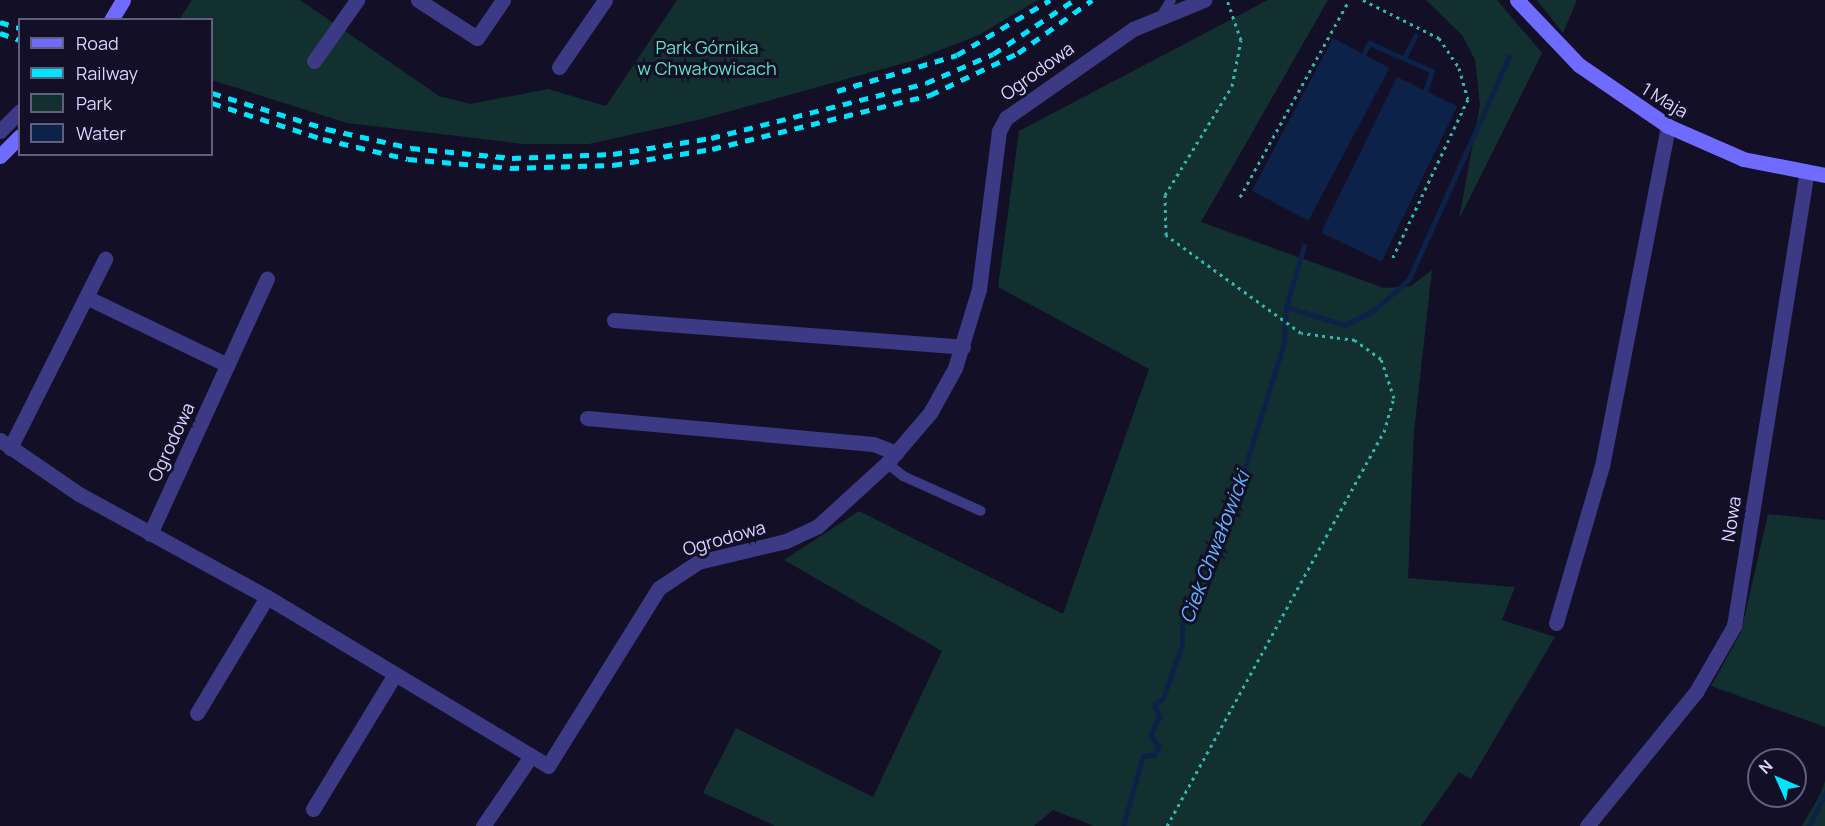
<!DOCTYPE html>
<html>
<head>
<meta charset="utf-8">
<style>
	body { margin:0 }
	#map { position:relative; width:1825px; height:826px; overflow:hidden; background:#130f26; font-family:Manrope,sans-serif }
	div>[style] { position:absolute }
	.green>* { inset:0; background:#12302f }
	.water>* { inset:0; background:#0c2248; transform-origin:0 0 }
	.stream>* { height:5px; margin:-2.5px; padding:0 2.5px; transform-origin:2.5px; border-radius:2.5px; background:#0c2248 }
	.path>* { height:3px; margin-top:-1.5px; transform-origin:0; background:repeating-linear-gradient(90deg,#2fb8b0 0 3px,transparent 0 7.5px) }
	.lane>* { height:10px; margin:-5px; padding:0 5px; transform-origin:5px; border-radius:5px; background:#3d3a85 }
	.street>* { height:15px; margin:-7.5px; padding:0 7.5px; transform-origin:7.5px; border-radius:7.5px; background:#3d3a85 }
	.secondary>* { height:15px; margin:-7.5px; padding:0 7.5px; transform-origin:7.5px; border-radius:7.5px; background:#6f6bff }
	.rail>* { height:4.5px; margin-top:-2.25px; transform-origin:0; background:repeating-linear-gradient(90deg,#00e5ff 0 9px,transparent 0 17px) }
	span { translate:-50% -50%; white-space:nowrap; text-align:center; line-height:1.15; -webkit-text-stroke:6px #130f26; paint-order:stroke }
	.park-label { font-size:18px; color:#5fe0c0 }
	.street-label { font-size:18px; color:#d9d4ff }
	.water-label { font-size:20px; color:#62b6ff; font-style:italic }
	.legend { position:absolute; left:18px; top:18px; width:195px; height:138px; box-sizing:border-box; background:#130f26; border:2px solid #625e7d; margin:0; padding:8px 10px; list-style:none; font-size:18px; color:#d9d4ff }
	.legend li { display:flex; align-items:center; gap:12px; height:30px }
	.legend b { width:30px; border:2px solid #625e7d }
	.north { position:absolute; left:1747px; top:748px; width:60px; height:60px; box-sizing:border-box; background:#130f26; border:2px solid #625e7d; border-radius:50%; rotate:315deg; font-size:16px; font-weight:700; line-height:24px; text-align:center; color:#d9d4ff }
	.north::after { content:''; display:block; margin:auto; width:21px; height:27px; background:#00e5ff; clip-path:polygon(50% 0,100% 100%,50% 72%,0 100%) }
</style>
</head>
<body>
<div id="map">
	<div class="green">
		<div style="clip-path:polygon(192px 0,300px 0,439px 96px,470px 104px,548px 89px,606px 106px,677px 0,1038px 0,979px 35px,915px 60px,702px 119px,589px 144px,524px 144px,347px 123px,212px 80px,212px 20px,179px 20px)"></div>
		<div style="clip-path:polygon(1268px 0,1328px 0,1201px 222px,1384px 288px,1411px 286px,1432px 270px,1414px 432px,1408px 578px,1515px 587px,1502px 620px,1555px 637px,1471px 779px,1459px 772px,1421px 826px,1094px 826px,1053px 810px,1034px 826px,776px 826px,703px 793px,736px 728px,873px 797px,942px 651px,784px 560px,859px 511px,1063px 614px,1149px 369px,998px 287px,1019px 131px)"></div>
		<div style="clip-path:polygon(1426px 0,1497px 0,1542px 53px,1459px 219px,1480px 105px,1475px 60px,1462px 35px)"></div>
		<div style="clip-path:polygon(1537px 0,1577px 0,1563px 33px)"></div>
		<div style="clip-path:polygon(1768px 514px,1825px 520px,1825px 727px,1711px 686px,1741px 632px)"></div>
		<div style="clip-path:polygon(1825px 781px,1825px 826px,1802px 826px,1820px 795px)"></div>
	</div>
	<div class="water">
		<div style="left:1333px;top:38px;width:64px;height:173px;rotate:28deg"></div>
		<div style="left:1397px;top:77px;width:67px;height:173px;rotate:26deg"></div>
	</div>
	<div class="stream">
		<div style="left:1363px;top:54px;width:13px;rotate:-61deg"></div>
		<div style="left:1369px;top:43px;width:69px;rotate:24deg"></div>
		<div style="left:1432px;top:71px;width:21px;rotate:109deg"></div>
		<div style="left:1404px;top:58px;width:25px;rotate:-63deg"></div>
		<div style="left:1286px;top:307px;width:62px;rotate:17deg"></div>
		<div style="left:1345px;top:325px;width:31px;rotate:-27deg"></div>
		<div style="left:1373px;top:311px;width:48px;rotate:-41.6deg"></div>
		<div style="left:1409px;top:279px;width:244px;rotate:-65.8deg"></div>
		<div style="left:1123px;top:826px;width:73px;rotate:-74.1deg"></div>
		<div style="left:1143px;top:756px;width:11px;rotate:-5deg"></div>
		<div style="left:1154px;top:755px;width:10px;rotate:-61deg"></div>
		<div style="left:1159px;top:746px;width:14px;rotate:-129deg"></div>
		<div style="left:1150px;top:735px;width:20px;rotate:-63deg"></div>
		<div style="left:1159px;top:717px;width:13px;rotate:-113deg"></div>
		<div style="left:1154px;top:705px;width:11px;rotate:-38deg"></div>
		<div style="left:1163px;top:698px;width:57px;rotate:-70.6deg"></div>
		<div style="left:1182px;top:644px;width:20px;rotate:-90deg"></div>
		<div style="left:1182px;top:624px;width:146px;rotate:-69.9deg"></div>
		<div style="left:1232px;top:487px;width:11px;rotate:-38deg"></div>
		<div style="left:1241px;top:480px;width:144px;rotate:-72.6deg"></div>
		<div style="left:1284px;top:343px;width:36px;rotate:-87deg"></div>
		<div style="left:1286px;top:307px;width:64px;rotate:-73.6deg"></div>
		<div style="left:1809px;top:826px;width:37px;rotate:-64deg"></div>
	</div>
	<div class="path">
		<div style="left:1363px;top:0;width:85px;rotate:26.6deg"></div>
		<div style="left:1439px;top:38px;width:36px;rotate:56deg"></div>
		<div style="left:1459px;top:68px;width:32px;rotate:74deg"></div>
		<div style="left:1468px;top:99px;width:177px;rotate:115.4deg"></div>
		<div style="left:1240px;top:197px;width:225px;rotate:-61deg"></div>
		<div style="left:1167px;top:826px;width:450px;rotate:-61.2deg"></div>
		<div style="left:1384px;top:432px;width:35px;rotate:-74deg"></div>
		<div style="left:1394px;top:398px;width:41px;rotate:-108.4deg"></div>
		<div style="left:1381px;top:359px;width:32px;rotate:-144deg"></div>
		<div style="left:1355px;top:340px;width:54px;rotate:-172.6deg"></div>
		<div style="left:1301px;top:333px;width:167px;rotate:-144deg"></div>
		<div style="left:1166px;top:235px;width:40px;rotate:-91.4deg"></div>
		<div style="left:1165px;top:195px;width:128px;rotate:-58.4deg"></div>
		<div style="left:1232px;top:86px;width:47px;rotate:-78.9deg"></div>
		<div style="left:1241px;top:40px;width:42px;rotate:-109.3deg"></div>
	</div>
	<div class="lane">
		<div style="left:1162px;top:15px;width:17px;rotate:-59deg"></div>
		<div style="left:887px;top:463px;width:21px;rotate:39deg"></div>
		<div style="left:903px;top:476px;width:85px;rotate:24.2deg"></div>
	</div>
	<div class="street">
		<div style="left:418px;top:0;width:70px;rotate:32.8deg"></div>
		<div style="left:477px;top:38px;width:46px;rotate:-55.6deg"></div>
		<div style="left:314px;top:61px;width:75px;rotate:-54.8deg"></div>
		<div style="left:559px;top:67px;width:81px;rotate:-55.5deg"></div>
		<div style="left:0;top:131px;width:28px;rotate:-45deg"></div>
		<div style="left:86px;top:297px;width:157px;rotate:25.7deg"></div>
		<div style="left:614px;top:320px;width:350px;rotate:4.4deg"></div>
		<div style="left:587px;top:418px;width:287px;rotate:5.2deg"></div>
		<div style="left:873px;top:444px;width:25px;rotate:21deg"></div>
		<div style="left:0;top:440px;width:96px;rotate:34.4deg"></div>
		<div style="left:79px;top:494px;width:214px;rotate:28.7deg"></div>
		<div style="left:267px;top:597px;width:328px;rotate:31deg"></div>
		<div style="left:548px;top:766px;width:210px;rotate:-58.1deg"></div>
		<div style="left:659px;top:588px;width:47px;rotate:-33.7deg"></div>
		<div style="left:698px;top:562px;width:90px;rotate:-13.4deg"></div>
		<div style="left:786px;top:541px;width:35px;rotate:-25deg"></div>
		<div style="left:818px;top:526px;width:93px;rotate:-42.4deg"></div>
		<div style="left:887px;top:463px;width:66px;rotate:-49.3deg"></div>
		<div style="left:930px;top:413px;width:51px;rotate:-60.9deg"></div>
		<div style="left:955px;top:368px;width:83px;rotate:-73.1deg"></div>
		<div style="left:979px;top:289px;width:159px;rotate:-82.8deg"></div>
		<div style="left:999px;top:131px;width:15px;rotate:-62deg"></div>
		<div style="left:1006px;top:118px;width:155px;rotate:-35deg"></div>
		<div style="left:1133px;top:29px;width:77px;rotate:-22.2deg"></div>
		<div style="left:10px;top:448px;width:212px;rotate:-63.3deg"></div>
		<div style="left:150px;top:534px;width:281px;rotate:-65.4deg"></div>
		<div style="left:1556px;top:623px;width:164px;rotate:-73.7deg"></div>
		<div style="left:1602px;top:466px;width:346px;rotate:-79deg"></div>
		<div style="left:197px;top:713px;width:135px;rotate:-58.9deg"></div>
		<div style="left:313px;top:809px;width:158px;rotate:-58.7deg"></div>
		<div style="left:483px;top:826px;width:85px;rotate:-55.6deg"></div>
		<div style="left:1587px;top:826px;width:173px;rotate:-50.9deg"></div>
		<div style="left:1696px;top:692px;width:76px;rotate:-60.1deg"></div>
		<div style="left:1734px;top:626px;width:460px;rotate:-80.9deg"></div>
	</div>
	<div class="secondary">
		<div style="left:1517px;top:0;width:90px;rotate:46.4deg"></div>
		<div style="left:1579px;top:65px;width:108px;rotate:34.4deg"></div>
		<div style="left:1668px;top:126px;width:82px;rotate:23.7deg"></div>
		<div style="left:1743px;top:159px;width:84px;rotate:11deg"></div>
		<div style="left:111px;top:20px;width:23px;rotate:-59deg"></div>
		<div style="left:0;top:156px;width:28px;rotate:-45deg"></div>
	</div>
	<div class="rail">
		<div style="left:0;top:22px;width:21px;rotate:17deg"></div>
		<div style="left:0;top:33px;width:21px;rotate:19deg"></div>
		<div style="left:837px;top:91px;width:125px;rotate:-16.7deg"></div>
		<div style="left:957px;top:55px;width:108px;rotate:-30.6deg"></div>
		<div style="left:212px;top:93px;width:121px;rotate:17.4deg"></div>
		<div style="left:327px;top:129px;width:86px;rotate:12.7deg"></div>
		<div style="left:411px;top:148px;width:101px;rotate:5.7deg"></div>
		<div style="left:512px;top:158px;width:101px;rotate:-2.3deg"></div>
		<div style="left:613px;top:154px;width:99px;rotate:-9.3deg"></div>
		<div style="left:711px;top:138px;width:222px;rotate:-14.3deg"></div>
		<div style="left:926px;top:83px;width:73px;rotate:-23.4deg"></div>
		<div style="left:993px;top:54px;width:97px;rotate:-33.7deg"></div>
		<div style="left:212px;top:103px;width:117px;rotate:18deg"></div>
		<div style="left:323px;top:139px;width:87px;rotate:13.2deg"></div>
		<div style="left:408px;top:159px;width:102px;rotate:5deg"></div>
		<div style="left:510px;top:168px;width:103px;rotate:-1.7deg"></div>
		<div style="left:613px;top:165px;width:100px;rotate:-9.2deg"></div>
		<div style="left:712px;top:149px;width:225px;rotate:-13.9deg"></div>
		<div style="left:930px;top:95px;width:98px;rotate:-25.5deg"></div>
		<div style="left:1018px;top:53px;width:91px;rotate:-35.6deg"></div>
	</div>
	<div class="park-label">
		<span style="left:707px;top:58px">Park Górnika<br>w Chwałowicach</span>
	</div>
	<div class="street-label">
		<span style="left:1037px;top:71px;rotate:-36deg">Ogrodowa</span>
		<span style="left:1665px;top:100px;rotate:31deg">1 Maja</span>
		<span style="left:171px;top:442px;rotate:-65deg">Ogrodowa</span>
		<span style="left:1731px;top:519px;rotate:-81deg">Nowa</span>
		<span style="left:724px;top:538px;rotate:-16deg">Ogrodowa</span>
	</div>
	<div class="water-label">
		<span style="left:1214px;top:547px;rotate:-69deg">Ciek Chwałowicki</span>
	</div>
	<ul class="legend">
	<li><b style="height:8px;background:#6f6bff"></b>Road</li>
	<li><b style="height:8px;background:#00e5ff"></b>Railway</li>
	<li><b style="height:16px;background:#12302f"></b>Park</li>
	<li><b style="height:16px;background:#0c2248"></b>Water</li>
	</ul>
	<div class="north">N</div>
</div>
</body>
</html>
